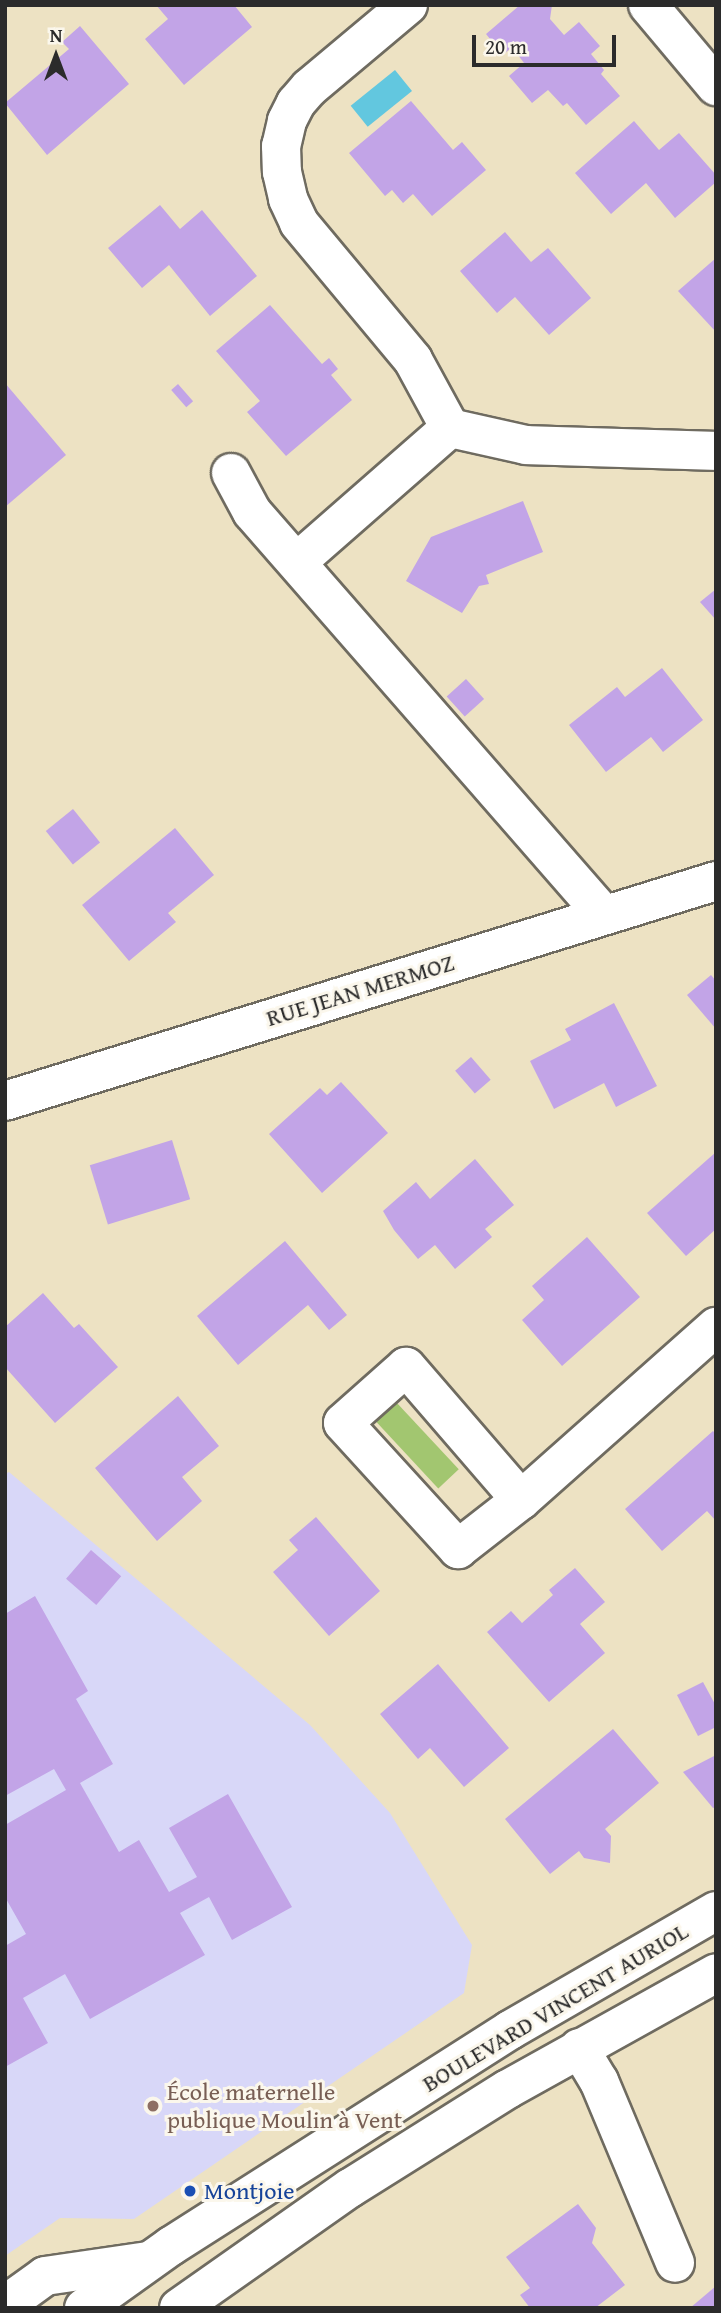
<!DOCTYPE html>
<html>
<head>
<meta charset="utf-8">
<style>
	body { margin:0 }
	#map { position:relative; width:721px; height:2313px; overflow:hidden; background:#ede2c3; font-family:"Gentium Book Plus",serif }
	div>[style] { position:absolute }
	.built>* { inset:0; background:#d8d7f8 }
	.green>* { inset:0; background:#a2c670; transform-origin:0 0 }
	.water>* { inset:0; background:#62c7df; transform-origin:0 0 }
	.building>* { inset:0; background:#c2a4e7; transform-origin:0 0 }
	.roads { filter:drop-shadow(2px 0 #6f6b60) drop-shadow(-2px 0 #6f6b60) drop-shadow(0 2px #6f6b60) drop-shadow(0 -2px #6f6b60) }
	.minor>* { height:38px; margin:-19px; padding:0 19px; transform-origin:19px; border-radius:19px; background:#fff }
	.major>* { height:38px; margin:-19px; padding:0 19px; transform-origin:19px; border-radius:19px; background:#fff }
	.dots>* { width:19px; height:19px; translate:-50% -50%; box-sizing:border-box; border:4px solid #fbf7ec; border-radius:50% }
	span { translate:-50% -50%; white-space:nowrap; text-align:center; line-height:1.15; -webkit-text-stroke:6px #fbf7ec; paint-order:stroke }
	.street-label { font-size:24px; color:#2b2b2b }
	.education-label { font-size:24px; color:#785e54 }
	.left { translate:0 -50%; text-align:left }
	.transit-label { font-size:24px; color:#164399 }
	.frame { position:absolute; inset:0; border:7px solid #2b2b2b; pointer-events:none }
	.north { position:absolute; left:21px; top:21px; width:70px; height:70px; -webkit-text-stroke:5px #fbf7ec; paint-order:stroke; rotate:0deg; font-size:19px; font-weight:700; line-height:28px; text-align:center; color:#2b2b2b }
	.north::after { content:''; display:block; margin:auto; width:24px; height:32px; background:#2b2b2b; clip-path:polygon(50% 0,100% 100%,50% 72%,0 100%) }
	.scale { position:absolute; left:472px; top:35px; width:144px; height:32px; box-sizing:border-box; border:4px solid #2b2b2b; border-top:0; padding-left:9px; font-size:21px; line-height:24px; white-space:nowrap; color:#2b2b2b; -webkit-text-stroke:5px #fbf7ec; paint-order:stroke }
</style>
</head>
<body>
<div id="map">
	<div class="built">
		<div style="clip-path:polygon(9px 1472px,310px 1725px,390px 1813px,472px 1945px,464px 1993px,134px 2219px,60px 2218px,5px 2256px,5px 1474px)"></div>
	</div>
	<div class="green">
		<div style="left:396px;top:1402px;width:92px;height:28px;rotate:47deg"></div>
	</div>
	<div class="water">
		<div style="left:395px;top:70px;width:27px;height:57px;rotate:51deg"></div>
	</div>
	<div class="building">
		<div style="clip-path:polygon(156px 5px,234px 5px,252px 27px,184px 85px,145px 39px,168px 19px)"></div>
		<div style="clip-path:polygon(520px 5px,552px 5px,550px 19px,564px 35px,579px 22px,600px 46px,591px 54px,604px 70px,601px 74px,620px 96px,586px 125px,567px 103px,563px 106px,548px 90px,532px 103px,509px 76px,524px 63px,512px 47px,503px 55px,486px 34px)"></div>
		<div style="clip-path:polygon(80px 26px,129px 84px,47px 155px,5px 103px,69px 49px,62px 42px)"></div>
		<div style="clip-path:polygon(411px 101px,453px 150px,462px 142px,486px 170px,432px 216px,413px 194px,403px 203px,392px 190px,385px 196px,349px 153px)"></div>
		<div style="clip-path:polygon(634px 121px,659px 150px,679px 133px,716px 175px,716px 182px,675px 218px,646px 183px,611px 214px,575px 173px)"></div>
		<div style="clip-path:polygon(160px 205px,180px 229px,202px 210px,257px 276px,210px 316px,169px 265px,142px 288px,108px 248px)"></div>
		<div style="clip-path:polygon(505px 232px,531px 262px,548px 248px,591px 298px,549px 335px,515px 297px,497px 313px,460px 271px)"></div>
		<div style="clip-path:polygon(716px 258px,716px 332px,678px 291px)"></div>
		<div style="clip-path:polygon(270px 305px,322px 364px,329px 358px,338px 369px,331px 375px,352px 400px,286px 456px,247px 412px,260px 401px,216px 351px)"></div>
		<div style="clip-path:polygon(5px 383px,66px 455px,5px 507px)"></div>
		<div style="left:178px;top:384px;width:23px;height:9px;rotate:49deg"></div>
		<div style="clip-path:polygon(523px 501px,543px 552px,486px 575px,489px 584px,479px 586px,462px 613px,406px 581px,431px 537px)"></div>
		<div style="clip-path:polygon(716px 589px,716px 620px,700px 602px)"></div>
		<div style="clip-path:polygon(662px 668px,703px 720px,663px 752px,651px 737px,606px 772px,569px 725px,617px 687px,625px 697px)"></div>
		<div style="left:466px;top:679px;width:27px;height:26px;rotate:48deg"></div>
		<div style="left:73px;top:809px;width:43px;height:35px;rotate:51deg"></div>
		<div style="clip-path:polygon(175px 828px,214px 875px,168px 913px,176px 922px,129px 961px,82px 905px)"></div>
		<div style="clip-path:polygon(711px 975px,716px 981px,716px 1029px,687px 995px)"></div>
		<div style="clip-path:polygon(614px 1003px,657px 1086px,616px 1107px,604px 1083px,554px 1109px,530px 1061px,571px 1040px,565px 1029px)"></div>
		<div style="left:471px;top:1057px;width:30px;height:21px;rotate:49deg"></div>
		<div style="clip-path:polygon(341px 1082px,388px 1133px,322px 1193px,269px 1134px,320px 1088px,327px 1095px)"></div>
		<div style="left:172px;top:1140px;width:62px;height:86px;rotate:73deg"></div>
		<div style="clip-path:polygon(716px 1152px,716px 1229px,686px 1256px,647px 1213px)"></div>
		<div style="clip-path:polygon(475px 1159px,514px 1205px,485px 1229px,492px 1237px,455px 1269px,435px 1245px,418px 1259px,394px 1230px,383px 1211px,416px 1182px,430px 1199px)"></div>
		<div style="clip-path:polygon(587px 1237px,640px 1297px,562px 1366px,522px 1320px,544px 1300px,532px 1286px)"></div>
		<div style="clip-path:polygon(285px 1241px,347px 1315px,329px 1330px,308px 1305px,238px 1365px,197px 1316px)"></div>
		<div style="clip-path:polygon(43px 1293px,74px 1328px,79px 1324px,118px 1367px,55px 1423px,5px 1367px,5px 1327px)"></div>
		<div style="clip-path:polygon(178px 1396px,219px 1446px,182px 1477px,202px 1501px,157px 1541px,95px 1468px)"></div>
		<div style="clip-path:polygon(713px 1431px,716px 1434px,716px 1521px,707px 1511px,662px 1551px,625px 1509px)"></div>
		<div style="clip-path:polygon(316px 1517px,380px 1591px,329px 1636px,273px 1572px,298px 1550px,289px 1540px)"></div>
		<div style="left:91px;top:1550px;width:40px;height:38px;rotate:41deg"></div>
		<div style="clip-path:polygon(575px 1568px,605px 1602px,580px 1624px,605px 1653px,549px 1702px,487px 1632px,511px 1611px,522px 1623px,553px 1595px,549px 1590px)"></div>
		<div style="clip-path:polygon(35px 1596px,88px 1691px,76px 1699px,113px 1764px,80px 1783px,119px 1852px,139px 1840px,169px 1892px,197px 1877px,169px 1828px,228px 1794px,292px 1907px,232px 1940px,209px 1897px,180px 1913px,205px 1955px,90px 2019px,65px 1974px,23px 1998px,48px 2043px,5px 2067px,5px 1946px,26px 1934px,5px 1897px,5px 1825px,66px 1790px,54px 1769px,5px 1796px,5px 1614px)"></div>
		<div style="clip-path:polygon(438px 1664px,509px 1748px,464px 1787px,430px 1748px,418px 1759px,380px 1714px)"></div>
		<div style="clip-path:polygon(703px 1682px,716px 1706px,716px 1727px,698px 1736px,677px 1695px)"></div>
		<div style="clip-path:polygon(613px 1729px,659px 1783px,605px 1829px,611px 1836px,610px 1863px,584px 1858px,579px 1851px,550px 1874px,505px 1819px)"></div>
		<div style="clip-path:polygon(716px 1755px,716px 1807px,713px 1808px,683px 1772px)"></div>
		<div style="clip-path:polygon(578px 2204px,596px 2228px,592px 2243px,625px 2285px,595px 2308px,530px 2308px,520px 2295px,530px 2288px,506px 2257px)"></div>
		<div style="clip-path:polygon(716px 2286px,716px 2308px,690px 2308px)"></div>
	</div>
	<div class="roads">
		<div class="minor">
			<div style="left:408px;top:5px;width:129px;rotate:140deg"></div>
			<div style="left:309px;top:88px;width:20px;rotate:131deg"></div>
			<div style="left:296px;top:103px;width:20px;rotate:117deg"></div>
			<div style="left:287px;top:121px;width:26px;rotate:103deg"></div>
			<div style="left:281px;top:146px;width:26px;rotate:88deg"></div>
			<div style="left:282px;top:172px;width:28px;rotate:77deg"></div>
			<div style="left:288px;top:199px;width:26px;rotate:65deg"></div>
			<div style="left:299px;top:223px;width:178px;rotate:50.2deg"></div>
			<div style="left:413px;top:360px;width:77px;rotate:61.4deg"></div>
			<div style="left:450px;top:428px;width:78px;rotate:12.6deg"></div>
			<div style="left:526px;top:445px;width:190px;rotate:1.8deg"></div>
			<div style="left:648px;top:5px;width:106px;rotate:50deg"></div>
			<div style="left:231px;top:473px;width:44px;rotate:61.7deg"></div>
			<div style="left:252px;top:512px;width:534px;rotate:48.87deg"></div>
			<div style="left:297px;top:562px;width:203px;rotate:-41.2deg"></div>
			<div style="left:5px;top:1101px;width:744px;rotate:-17.19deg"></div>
			<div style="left:521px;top:1500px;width:176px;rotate:-130.8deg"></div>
			<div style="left:406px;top:1367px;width:84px;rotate:138.4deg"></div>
			<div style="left:343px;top:1423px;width:171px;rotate:47.6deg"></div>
			<div style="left:458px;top:1549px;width:80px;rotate:-37.9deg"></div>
			<div style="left:521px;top:1500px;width:261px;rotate:-41.6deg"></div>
			<div style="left:579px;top:2048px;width:39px;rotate:59deg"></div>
			<div style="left:599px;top:2081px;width:197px;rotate:67.3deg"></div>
			<div style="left:5px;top:2305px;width:49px;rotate:-35.9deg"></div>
			<div style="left:45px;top:2276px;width:104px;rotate:-8.3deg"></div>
		</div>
		<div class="major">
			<div style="left:84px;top:2308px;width:107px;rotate:-35.5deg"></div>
			<div style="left:171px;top:2246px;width:402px;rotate:-32.5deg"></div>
			<div style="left:510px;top:2030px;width:238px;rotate:-30deg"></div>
			<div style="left:179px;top:2308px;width:209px;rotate:-35.1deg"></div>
			<div style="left:350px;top:2188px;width:186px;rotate:-32.1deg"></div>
			<div style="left:508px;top:2089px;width:238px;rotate:-29.1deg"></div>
		</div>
	</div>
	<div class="dots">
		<div style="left:153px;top:2106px;background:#8d6e63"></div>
		<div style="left:190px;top:2191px;background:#1a4fb4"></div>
	</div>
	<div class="street-label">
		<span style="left:360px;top:990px;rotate:-17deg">RUE JEAN MERMOZ</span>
		<span style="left:555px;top:2007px;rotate:-31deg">BOULEVARD VINCENT AURIOL</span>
	</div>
	<div class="education-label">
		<span class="left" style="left:167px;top:2106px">École maternelle<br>publique Moulin à Vent</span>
	</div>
	<div class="transit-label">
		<span class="left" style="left:204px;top:2191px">Montjoie</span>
	</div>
	<div class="frame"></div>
	<div class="north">N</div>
	<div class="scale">20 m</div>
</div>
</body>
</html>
